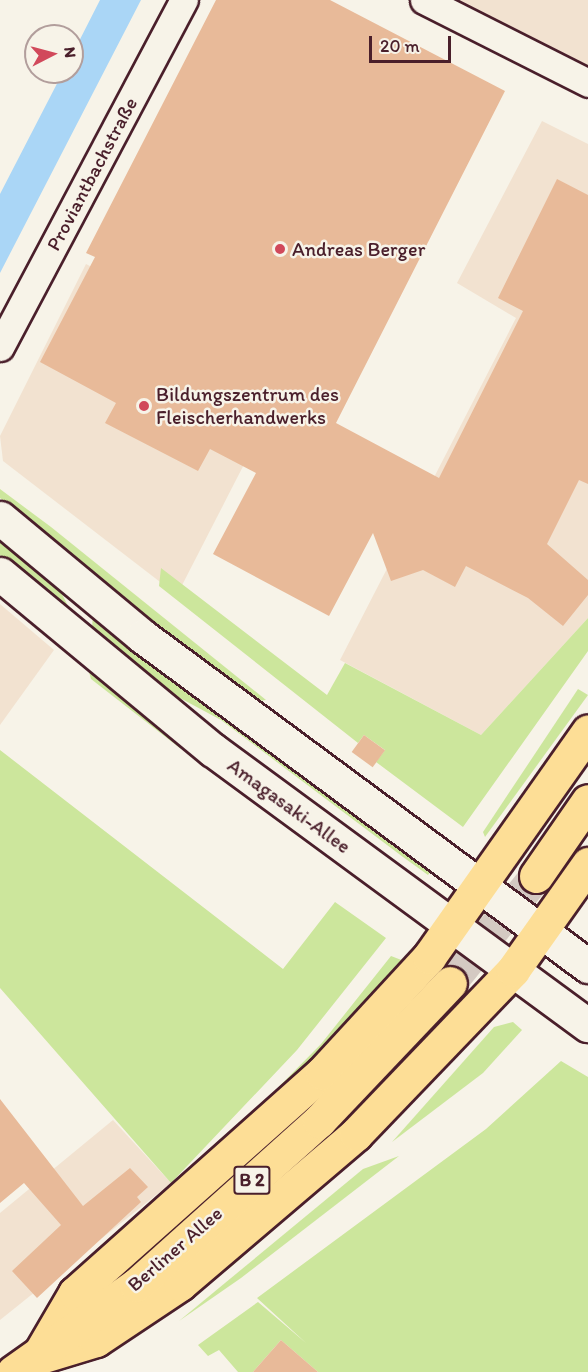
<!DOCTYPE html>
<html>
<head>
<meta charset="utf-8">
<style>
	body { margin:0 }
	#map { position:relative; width:588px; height:1372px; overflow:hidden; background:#f7f3e8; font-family:Itim,sans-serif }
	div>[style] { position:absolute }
	.built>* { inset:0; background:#f2e2d0 }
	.green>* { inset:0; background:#cce69c }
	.water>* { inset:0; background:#aad6f6 }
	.building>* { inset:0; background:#e8ba99; transform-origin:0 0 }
	.primary-tunnel>* { height:33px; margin-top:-16.5px; transform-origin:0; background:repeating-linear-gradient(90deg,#d4c9c2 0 33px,transparent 0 49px) }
	.roads { filter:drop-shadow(2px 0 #4a1f2b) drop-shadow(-2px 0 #4a1f2b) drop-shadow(0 2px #4a1f2b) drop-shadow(0 -2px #4a1f2b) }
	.minor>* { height:27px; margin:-13.5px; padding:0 13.5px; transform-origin:13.5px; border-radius:13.5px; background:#f7f3e8 }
	.secondary>* { height:33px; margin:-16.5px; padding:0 16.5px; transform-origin:16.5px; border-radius:16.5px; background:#f7f3e8 }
	.primary>* { height:33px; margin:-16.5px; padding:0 16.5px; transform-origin:16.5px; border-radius:16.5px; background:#fdde96 }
	.dots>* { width:16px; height:16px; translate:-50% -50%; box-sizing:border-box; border:3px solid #f7f3e8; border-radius:50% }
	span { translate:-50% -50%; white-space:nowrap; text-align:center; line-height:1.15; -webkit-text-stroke:5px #f7f3e8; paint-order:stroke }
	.shield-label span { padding:2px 4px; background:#f7f3e8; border:2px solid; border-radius:4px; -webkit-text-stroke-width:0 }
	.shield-label { font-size:18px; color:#4a1f2b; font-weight:700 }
	.street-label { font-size:20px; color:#4a1f2b }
	.poi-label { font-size:20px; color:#4a1f2b }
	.left { translate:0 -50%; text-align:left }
	.north { position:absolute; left:24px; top:24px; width:60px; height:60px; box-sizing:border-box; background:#f7f3e8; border:2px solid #b29e9c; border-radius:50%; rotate:84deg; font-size:16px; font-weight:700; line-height:24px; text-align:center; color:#4a1f2b }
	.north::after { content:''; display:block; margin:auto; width:21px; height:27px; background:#d1495b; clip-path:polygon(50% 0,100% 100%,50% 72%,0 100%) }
	.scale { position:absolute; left:369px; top:36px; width:82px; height:27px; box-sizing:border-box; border:3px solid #4a1f2b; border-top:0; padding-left:8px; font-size:18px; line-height:21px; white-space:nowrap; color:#4a1f2b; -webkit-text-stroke:4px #f7f3e8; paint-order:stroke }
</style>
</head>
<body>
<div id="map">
	<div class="built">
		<div style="clip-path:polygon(445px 0,588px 0,588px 71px)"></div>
		<div style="clip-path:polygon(542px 121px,588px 144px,588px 618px,481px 735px,340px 660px,516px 318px,457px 283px)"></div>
		<div style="clip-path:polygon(86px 264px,292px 371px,177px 595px,3px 461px,0 436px)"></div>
		<div style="clip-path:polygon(0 604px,54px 650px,0 725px)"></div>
		<div style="clip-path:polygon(113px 1120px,171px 1183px,0 1320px,0 1213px)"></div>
	</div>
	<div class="green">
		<div style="clip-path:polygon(0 489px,51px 527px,266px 700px,251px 702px,0 498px)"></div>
		<div style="clip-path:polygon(0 535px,55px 580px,72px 614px,0 555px)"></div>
		<div style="clip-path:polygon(161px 568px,327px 695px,345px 663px,481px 735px,588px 618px,588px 651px,463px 827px,376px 762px,385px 750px,364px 735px,358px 743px,159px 586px)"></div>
		<div style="clip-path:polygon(93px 611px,432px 870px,428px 875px,403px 857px,221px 720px,165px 690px,92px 631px)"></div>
		<div style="clip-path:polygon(87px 665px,180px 741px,181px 749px,91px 679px)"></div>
		<div style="clip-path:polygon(578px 689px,588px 695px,485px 837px,483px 832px)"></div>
		<div style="clip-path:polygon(0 750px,283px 969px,335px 902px,386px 938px,297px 1050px,171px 1183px,0 988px)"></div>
		<div style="clip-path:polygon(391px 956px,404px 961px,373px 1001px,194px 1173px,321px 1044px)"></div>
		<div style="clip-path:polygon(488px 1018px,368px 1147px,231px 1267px,169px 1311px)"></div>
		<div style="clip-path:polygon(513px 1022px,522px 1030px,483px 1073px,392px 1142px,494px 1027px)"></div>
		<div style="clip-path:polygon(561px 1061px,588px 1077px,588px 1372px,318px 1372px,281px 1340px,253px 1372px,238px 1372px,219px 1350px,208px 1356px,198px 1345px,258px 1302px,306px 1343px,257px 1298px,486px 1129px)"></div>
		<div style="clip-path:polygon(399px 1156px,241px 1278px,179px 1321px,363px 1169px)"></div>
	</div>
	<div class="water">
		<div style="clip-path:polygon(100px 0,141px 0,0 273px,0 194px,63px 72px,72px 72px,72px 55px)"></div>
	</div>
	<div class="building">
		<div style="clip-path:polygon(216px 0,330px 0,505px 91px,336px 423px,439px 478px,523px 311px,498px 298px,557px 179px,588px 195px,588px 484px,579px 480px,547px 544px,588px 580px,588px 595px,563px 626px,528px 598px,466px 566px,455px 587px,423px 570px,391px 581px,373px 533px,329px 616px,213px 554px,256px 473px,210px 449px,198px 471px,105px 423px,116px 403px,40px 362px,95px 257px,86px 253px)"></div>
		<div style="left:364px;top:735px;width:26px;height:21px;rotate:36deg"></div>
		<div style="clip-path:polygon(0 1099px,83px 1206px,130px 1168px,148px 1187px,137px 1197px,141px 1202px,37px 1298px,12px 1271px,61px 1225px,24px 1183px,0 1203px)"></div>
		<div style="clip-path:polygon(281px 1340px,318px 1372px,253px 1372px)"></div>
	</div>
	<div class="primary-tunnel">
		<div style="left:450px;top:983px;width:137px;rotate:-51.2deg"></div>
	</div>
	<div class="roads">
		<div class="minor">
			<div style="left:424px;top:0;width:184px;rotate:26.8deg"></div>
			<div style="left:0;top:347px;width:393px;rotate:-62.1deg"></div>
		</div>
		<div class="secondary">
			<div style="left:0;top:518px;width:185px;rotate:39.7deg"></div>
			<div style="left:142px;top:636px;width:555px;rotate:36.5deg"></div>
			<div style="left:0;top:574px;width:276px;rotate:39.6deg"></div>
			<div style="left:213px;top:750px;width:465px;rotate:36.3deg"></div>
		</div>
		<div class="primary">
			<div style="left:536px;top:876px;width:91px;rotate:-55.3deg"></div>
			<div style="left:37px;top:1358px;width:75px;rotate:-59.7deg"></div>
			<div style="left:75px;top:1293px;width:331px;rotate:-41.7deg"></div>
			<div style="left:322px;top:1073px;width:158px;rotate:-47.3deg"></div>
			<div style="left:429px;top:957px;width:276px;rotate:-54.8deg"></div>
			<div style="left:37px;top:1358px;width:62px;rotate:-17deg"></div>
			<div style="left:96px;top:1340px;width:101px;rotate:-33.7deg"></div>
			<div style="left:180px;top:1284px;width:231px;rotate:-40.4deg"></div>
			<div style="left:356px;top:1134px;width:227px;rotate:-46.2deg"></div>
			<div style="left:513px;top:970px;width:130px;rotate:-54.7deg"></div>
			<div style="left:13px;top:1372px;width:151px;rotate:-35.3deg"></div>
			<div style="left:136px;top:1285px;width:246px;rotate:-41.9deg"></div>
			<div style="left:319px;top:1121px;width:190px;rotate:-46.5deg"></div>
		</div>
	</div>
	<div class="dots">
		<div style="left:280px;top:249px;background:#d1495b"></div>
		<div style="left:144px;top:406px;background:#d1495b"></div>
	</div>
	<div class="shield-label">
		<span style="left:252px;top:1180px">B 2</span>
	</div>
	<div class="street-label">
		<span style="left:92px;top:174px;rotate:-62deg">Proviantbachstraße</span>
		<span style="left:289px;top:806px;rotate:36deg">Amagasaki-Allee</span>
		<span style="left:175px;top:1249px;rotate:-41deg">Berliner Allee</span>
	</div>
	<div class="poi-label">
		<span class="left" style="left:292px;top:249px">Andreas Berger</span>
		<span class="left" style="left:156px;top:406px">Bildungszentrum des<br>Fleischerhandwerks</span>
	</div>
	<div class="north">N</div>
	<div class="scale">20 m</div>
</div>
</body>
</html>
